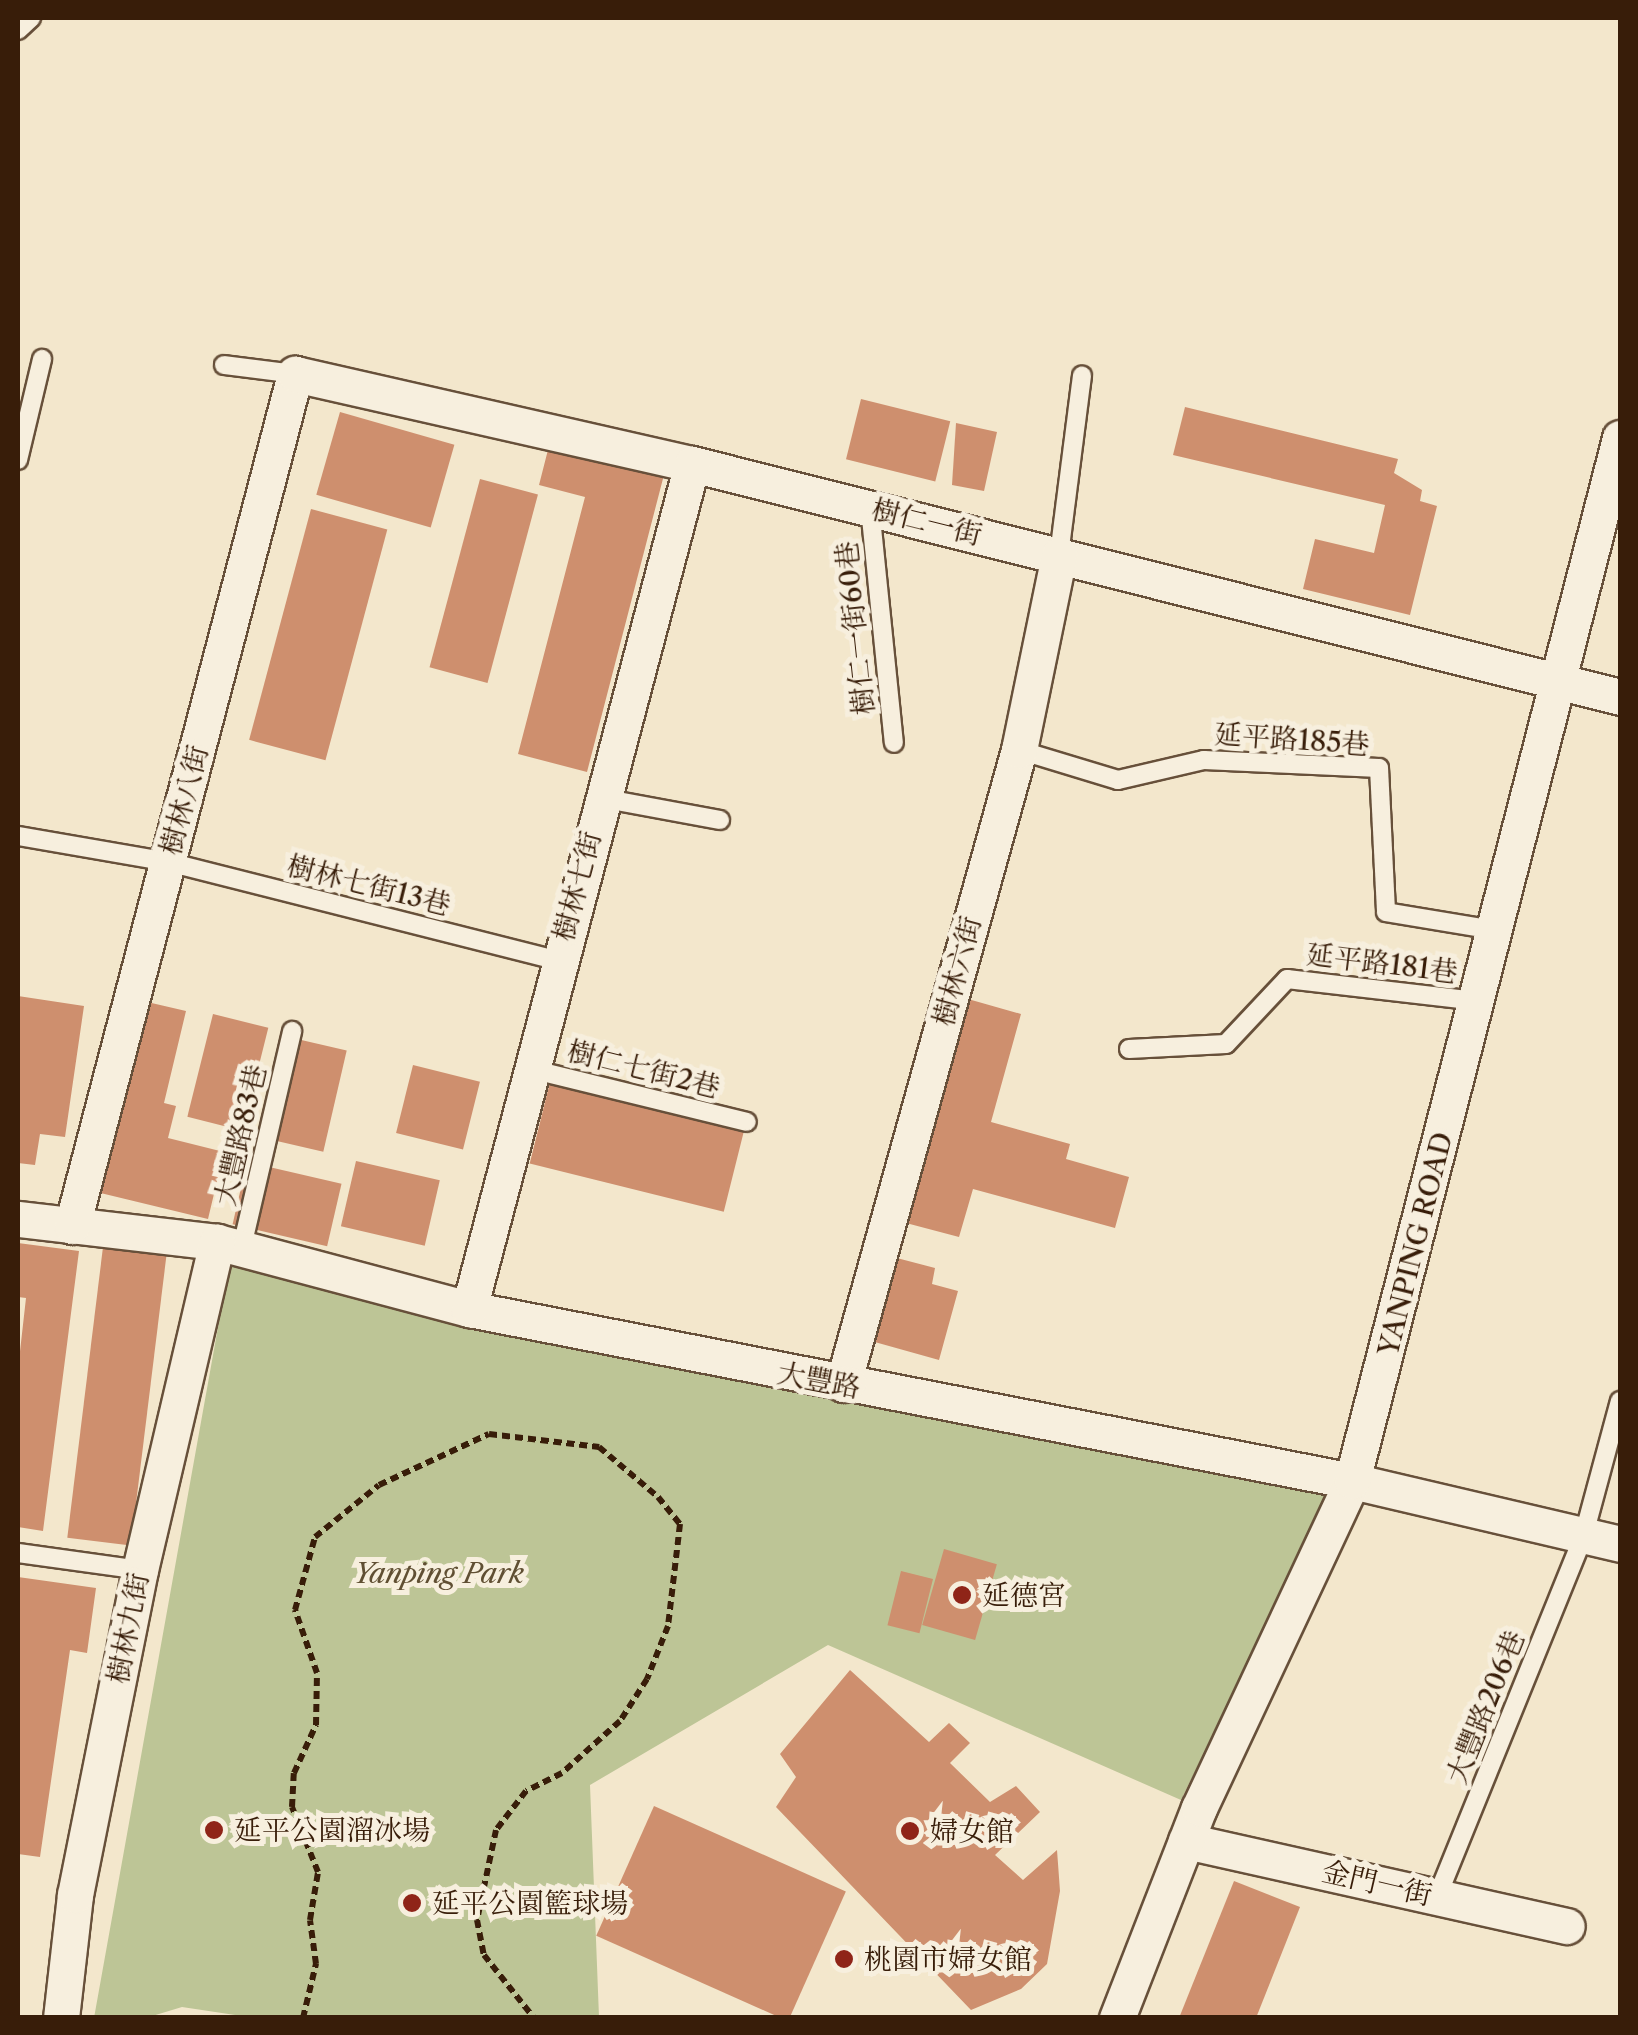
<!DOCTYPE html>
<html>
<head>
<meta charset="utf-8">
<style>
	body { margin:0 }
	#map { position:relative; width:1638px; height:2035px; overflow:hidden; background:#f3e7cc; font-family:"Libre Caslon Text","Noto Serif TC",serif }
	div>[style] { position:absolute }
	.green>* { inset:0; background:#bdc596 }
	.building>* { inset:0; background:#ce8f6e; transform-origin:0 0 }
	.path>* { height:6px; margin-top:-3px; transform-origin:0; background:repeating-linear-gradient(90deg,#381d09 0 8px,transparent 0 13px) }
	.roads { filter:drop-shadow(2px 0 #67503a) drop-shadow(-2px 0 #67503a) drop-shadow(0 2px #67503a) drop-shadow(0 -2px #67503a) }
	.service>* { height:18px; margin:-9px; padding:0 9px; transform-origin:9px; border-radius:9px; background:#f7efde }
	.minor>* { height:35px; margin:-17.5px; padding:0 17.5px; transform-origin:17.5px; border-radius:17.5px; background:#f7efde }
	.dots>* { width:28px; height:28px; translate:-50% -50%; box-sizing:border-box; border:5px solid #f7efde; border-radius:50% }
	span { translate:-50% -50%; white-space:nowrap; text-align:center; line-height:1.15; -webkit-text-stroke:10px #f7efde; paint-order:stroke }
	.street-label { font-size:28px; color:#381d09 }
	.park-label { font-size:28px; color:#604f33; font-style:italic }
	.poi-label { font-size:28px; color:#381d09 }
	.left { translate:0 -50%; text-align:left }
	.frame { position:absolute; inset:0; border:20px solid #381d09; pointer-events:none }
</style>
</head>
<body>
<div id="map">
	<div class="green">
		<div style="clip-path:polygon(229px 1266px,843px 1384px,1334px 1490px,1181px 1800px,828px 1645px,590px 1785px,599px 2017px,255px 2018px,182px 2007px,149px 2017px,94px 2018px)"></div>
	</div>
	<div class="building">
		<div style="left:861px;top:399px;width:92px;height:62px;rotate:14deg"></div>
		<div style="clip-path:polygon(1185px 407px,1398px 459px,1394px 473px,1422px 490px,1420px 501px,1437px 506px,1410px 615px,1303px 589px,1315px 539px,1374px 553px,1385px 505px,1173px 455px)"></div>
		<div style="left:340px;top:412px;width:119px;height:86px;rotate:16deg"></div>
		<div style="clip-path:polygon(956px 423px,997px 432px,984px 491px,952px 485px)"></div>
		<div style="clip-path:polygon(551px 438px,666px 467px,587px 772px,518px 754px,585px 497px,539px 485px)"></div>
		<div style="left:480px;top:479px;width:60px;height:195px;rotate:15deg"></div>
		<div style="left:311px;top:509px;width:79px;height:239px;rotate:15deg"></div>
		<div style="clip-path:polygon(18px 996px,84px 1006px,65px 1137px,40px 1134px,35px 1165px,18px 1163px)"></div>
		<div style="clip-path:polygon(130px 998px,186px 1011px,164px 1103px,176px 1106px,168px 1138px,224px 1152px,208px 1219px,84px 1189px)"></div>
		<div style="clip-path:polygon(968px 999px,1021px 1014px,991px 1122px,1070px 1144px,1066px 1159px,1129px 1177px,1115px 1228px,973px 1189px,959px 1237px,906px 1223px)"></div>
		<div style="left:213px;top:1014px;width:57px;height:106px;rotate:14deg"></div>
		<div style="left:297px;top:1039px;width:51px;height:104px;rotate:13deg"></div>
		<div style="left:413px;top:1065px;width:69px;height:70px;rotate:14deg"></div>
		<div style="left:551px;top:1078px;width:200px;height:88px;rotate:14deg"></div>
		<div style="left:356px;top:1161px;width:86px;height:67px;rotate:13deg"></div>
		<div style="left:247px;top:1162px;width:97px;height:64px;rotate:13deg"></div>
		<div style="clip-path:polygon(18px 1243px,79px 1251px,43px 1531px,18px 1527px,18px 1369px,26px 1298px,18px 1297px)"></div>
		<div style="left:103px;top:1247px;width:64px;height:293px;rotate:7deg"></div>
		<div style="clip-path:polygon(893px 1257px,935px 1268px,932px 1284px,958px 1291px,939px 1360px,864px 1339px)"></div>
		<div style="left:944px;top:1549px;width:55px;height:79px;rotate:16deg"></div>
		<div style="left:901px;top:1571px;width:33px;height:56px;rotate:14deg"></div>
		<div style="clip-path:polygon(18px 1577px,96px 1588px,87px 1653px,70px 1650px,40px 1857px,18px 1854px)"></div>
		<div style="clip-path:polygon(850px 1670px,929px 1742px,949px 1723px,970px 1743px,950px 1763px,990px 1802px,1016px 1786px,1040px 1812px,995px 1855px,1023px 1880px,1057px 1850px,1060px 1891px,1047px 1964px,1021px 1989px,971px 2010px,776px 1807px,796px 1777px,780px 1754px)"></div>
		<div style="left:654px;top:1806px;width:210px;height:142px;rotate:24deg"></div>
		<div style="clip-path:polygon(1234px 1881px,1300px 1907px,1256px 2018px,1179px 2018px)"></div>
	</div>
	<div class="path">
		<div style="left:303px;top:2018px;width:56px;rotate:-76.5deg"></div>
		<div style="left:316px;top:1964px;width:44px;rotate:-97.8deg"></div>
		<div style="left:310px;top:1920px;width:49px;rotate:-80.5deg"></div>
		<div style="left:318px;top:1872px;width:70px;rotate:-111.8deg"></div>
		<div style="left:292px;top:1807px;width:34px;rotate:-87deg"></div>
		<div style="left:294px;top:1773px;width:53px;rotate:-65.4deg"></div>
		<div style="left:316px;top:1725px;width:52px;rotate:-88.9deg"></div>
		<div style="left:317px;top:1673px;width:67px;rotate:-109.2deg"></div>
		<div style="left:295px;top:1610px;width:76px;rotate:-74.7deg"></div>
		<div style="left:315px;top:1537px;width:82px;rotate:-39.1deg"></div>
		<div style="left:379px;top:1485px;width:121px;rotate:-24.9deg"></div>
		<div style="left:489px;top:1434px;width:111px;rotate:6.7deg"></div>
		<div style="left:599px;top:1447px;width:77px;rotate:40.3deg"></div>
		<div style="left:658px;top:1497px;width:35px;rotate:51deg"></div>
		<div style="left:680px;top:1524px;width:103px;rotate:96.7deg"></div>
		<div style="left:668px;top:1626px;width:57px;rotate:111.6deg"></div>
		<div style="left:647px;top:1679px;width:50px;rotate:122.7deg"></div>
		<div style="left:620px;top:1721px;width:78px;rotate:138.1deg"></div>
		<div style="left:562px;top:1773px;width:40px;rotate:153.4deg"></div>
		<div style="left:526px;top:1791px;width:49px;rotate:127.6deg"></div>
		<div style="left:496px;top:1830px;width:92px;rotate:101.9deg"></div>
		<div style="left:477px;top:1920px;width:36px;rotate:79deg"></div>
		<div style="left:484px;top:1955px;width:80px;rotate:51.6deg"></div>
	</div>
	<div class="roads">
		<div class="service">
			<div style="left:18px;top:30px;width:18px;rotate:-43deg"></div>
			<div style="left:224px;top:365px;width:72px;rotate:7.2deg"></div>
			<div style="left:18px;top:460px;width:104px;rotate:-76.6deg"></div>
			<div style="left:870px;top:508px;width:236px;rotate:84.2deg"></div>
			<div style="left:1059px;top:555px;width:181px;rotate:-82.7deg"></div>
			<div style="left:1019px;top:750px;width:103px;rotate:16.9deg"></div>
			<div style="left:1118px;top:780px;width:88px;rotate:-13.1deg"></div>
			<div style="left:1204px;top:760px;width:175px;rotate:2.6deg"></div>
			<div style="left:1379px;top:768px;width:144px;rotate:87.2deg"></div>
			<div style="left:1386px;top:912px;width:109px;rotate:9.5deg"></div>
			<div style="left:601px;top:798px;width:121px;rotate:10.5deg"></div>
			<div style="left:18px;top:836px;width:152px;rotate:9.8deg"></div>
			<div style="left:168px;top:862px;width:400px;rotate:14.2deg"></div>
			<div style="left:1129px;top:1049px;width:97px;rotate:-3deg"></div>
			<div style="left:1226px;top:1044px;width:89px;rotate:-46.8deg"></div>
			<div style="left:1287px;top:979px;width:190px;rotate:6.6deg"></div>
			<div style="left:530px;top:1069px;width:223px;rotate:13.7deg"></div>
			<div style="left:241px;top:1251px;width:226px;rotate:-76.9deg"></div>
			<div style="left:18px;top:1553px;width:123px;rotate:7.9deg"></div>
			<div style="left:1437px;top:1897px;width:388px;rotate:-67.9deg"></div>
			<div style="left:1583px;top:1538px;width:142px;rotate:-74.9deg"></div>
		</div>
		<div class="minor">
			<div style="left:18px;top:1219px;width:200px;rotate:6.6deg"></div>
			<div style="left:217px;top:1242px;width:261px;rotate:14.9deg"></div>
			<div style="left:469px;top:1309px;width:900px;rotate:11.02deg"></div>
			<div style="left:1352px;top:1481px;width:275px;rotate:13.2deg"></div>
			<div style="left:72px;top:1226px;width:881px;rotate:-75.33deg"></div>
			<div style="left:295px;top:374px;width:407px;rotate:12.8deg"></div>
			<div style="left:692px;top:464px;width:957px;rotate:14.09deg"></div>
			<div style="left:469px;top:1309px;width:874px;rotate:-75.22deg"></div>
			<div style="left:843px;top:1384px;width:658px;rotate:-74.49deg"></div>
			<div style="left:1019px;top:750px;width:199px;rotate:-78.4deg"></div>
			<div style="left:1186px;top:1841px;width:390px;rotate:12.6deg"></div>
			<div style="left:61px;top:2018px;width:124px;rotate:-83.5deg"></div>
			<div style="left:75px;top:1895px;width:331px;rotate:-78.7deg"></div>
			<div style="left:140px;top:1570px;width:337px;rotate:-76.8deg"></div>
			<div style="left:1117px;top:2018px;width:225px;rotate:-68.7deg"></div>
			<div style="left:1199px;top:1808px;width:361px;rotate:-64.9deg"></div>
			<div style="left:1352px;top:1481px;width:1077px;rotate:-75.59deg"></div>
		</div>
	</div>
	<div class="dots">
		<div style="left:962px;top:1595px;background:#8f2418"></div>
		<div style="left:214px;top:1830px;background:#8f2418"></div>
		<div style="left:910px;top:1831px;background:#8f2418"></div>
		<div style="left:412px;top:1903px;background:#8f2418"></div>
		<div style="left:844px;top:1959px;background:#8f2418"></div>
	</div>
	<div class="street-label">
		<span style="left:927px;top:522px;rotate:14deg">樹仁一街</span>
		<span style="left:855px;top:628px;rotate:-96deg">樹仁一街60巷</span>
		<span style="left:1292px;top:739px;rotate:4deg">延平路185巷</span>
		<span style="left:184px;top:800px;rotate:-75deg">樹林八街</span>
		<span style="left:369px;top:885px;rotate:14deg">樹林七街13巷</span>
		<span style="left:577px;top:886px;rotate:-75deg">樹林七街</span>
		<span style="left:1382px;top:963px;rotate:7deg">延平路181巷</span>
		<span style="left:957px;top:971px;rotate:-75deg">樹林六街</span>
		<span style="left:644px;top:1069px;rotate:14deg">樹仁七街2巷</span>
		<span style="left:240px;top:1135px;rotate:-77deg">大豐路83巷</span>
		<span style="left:1415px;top:1244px;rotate:-76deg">YANPING ROAD</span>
		<span style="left:819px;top:1380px;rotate:11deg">大豐路</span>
		<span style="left:128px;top:1628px;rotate:-79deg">樹林九街</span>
		<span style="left:1485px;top:1707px;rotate:-68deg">大豐路206巷</span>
		<span style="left:1377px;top:1883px;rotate:13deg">金門一街</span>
	</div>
	<div class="park-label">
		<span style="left:439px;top:1573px">Yanping Park</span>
	</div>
	<div class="poi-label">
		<span class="left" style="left:982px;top:1595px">延德宮</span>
		<span class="left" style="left:234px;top:1830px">延平公園溜冰場</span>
		<span class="left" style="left:930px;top:1831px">婦女館</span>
		<span class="left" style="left:432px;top:1903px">延平公園籃球場</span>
		<span class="left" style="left:864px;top:1959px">桃園市婦女館</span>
	</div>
	<div class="frame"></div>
</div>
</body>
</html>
